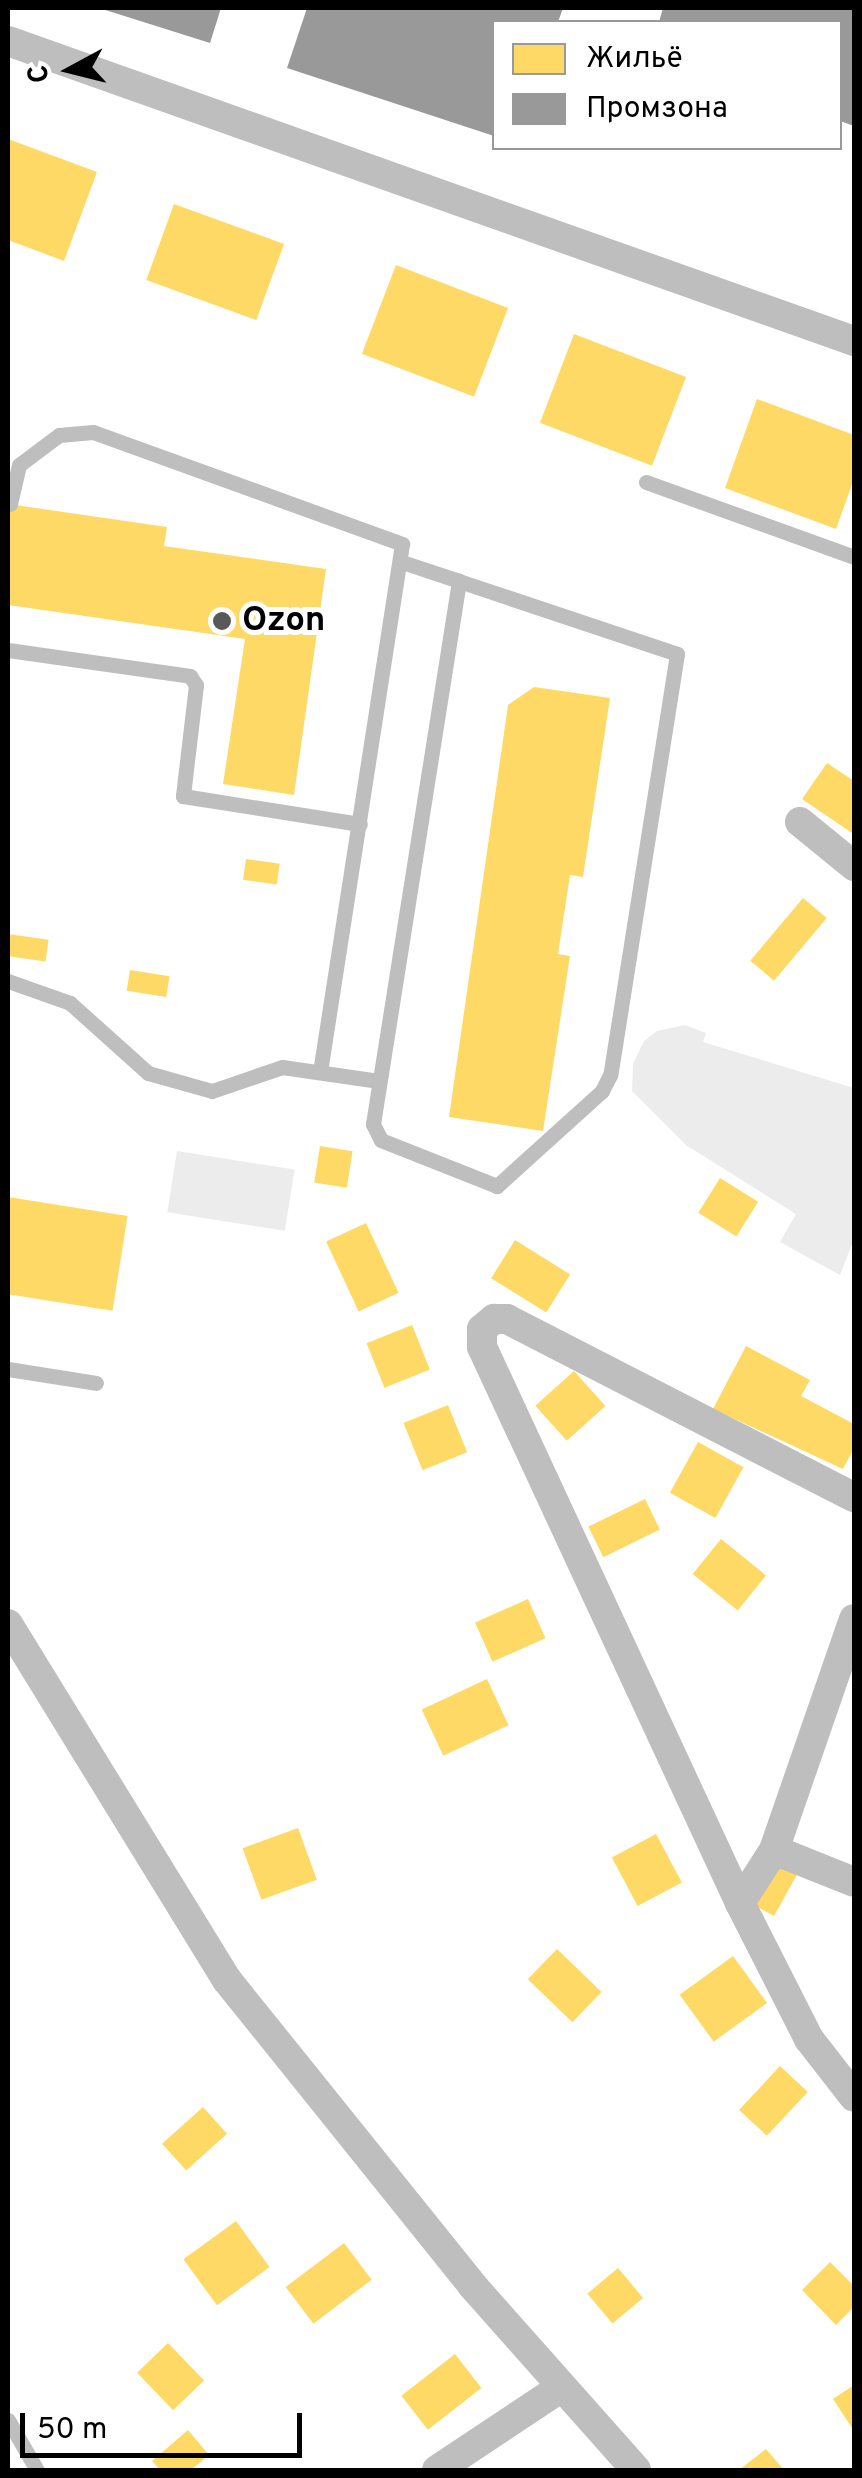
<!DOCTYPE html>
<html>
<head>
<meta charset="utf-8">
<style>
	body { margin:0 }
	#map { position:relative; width:862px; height:2478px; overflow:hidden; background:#fff; font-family:Overpass,sans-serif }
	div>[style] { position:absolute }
	.green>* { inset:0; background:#ececec; transform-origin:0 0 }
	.homes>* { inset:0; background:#ffd966; transform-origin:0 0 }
	.industry>* { inset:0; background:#999 }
	.service>* { height:15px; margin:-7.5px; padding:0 7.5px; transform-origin:7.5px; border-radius:7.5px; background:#bebebe }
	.minor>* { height:30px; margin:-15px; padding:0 15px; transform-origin:15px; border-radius:15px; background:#bebebe }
	.dots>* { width:28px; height:28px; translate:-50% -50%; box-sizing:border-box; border:5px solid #fff; border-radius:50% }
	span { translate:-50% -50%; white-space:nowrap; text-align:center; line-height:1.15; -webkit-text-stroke:10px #fff; paint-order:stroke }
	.poi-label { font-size:35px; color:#000; font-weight:700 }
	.left { translate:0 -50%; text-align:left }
	.frame { position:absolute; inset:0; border:10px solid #000; pointer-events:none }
	.legend { position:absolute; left:492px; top:20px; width:350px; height:130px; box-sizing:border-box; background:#fff; border:2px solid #999; margin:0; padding:12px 18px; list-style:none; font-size:30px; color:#000 }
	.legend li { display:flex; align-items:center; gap:20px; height:50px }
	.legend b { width:50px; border:2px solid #999 }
	.north { position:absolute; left:20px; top:20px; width:100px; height:100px; -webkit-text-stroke:8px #fff; paint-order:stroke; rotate:263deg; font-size:28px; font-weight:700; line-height:40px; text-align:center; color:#000 }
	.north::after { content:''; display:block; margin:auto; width:35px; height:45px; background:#000; clip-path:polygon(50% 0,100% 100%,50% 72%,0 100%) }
	.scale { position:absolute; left:20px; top:2413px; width:282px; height:45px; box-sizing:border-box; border:5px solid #000; border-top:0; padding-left:12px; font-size:30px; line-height:35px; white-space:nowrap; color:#000; -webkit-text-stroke:8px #fff; paint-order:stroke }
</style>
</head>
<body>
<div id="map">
	<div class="green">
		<div style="clip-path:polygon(685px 1025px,706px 1033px,703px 1042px,854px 1088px,854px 1239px,840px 1275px,780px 1242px,796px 1214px,686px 1145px,632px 1091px,633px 1064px,644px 1041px,657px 1031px)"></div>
		<div style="left:177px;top:1151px;width:119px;height:62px;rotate:9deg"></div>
	</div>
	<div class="homes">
		<div style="clip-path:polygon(8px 139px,97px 172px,64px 261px,8px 240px)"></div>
		<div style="left:174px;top:204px;width:117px;height:81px;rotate:20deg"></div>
		<div style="left:396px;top:265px;width:120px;height:95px;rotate:21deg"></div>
		<div style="left:574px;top:334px;width:120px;height:95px;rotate:21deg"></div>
		<div style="clip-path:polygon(757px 399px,854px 435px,854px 479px,836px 529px,725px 488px)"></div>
		<div style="clip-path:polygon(8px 504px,167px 527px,164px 546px,326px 569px,294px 795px,223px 784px,245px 639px,8px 605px)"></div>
		<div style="clip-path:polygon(534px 687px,610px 698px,583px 877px,570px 875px,558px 954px,570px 956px,543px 1131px,449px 1117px,508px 705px)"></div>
		<div style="clip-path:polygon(827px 763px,854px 781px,852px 833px,802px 799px)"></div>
		<div style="left:246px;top:859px;width:34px;height:21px;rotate:8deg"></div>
		<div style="left:803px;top:898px;width:31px;height:82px;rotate:40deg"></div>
		<div style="left:8px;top:934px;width:41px;height:22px;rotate:8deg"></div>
		<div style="left:130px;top:970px;width:40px;height:21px;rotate:9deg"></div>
		<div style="left:320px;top:1146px;width:33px;height:37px;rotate:9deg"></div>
		<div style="left:720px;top:1178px;width:45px;height:41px;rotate:32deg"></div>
		<div style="left:8px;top:1197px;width:121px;height:96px;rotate:9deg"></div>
		<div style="left:366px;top:1223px;width:77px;height:44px;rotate:65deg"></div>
		<div style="left:515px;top:1240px;width:65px;height:45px;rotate:32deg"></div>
		<div style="left:412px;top:1325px;width:48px;height:49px;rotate:68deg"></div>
		<div style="clip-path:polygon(746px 1346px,810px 1380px,801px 1396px,854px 1424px,854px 1448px,843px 1469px,713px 1409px)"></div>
		<div style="left:574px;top:1371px;width:47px;height:52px;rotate:48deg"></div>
		<div style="left:448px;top:1405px;width:51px;height:48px;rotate:68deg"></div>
		<div style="left:698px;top:1442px;width:52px;height:58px;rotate:29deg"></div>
		<div style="left:645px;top:1499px;width:34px;height:63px;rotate:64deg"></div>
		<div style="left:721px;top:1539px;width:58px;height:45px;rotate:39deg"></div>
		<div style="left:528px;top:1599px;width:43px;height:58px;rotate:66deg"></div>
		<div style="left:487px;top:1679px;width:51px;height:72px;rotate:65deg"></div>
		<div style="left:298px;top:1828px;width:55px;height:59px;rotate:70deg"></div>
		<div style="left:656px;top:1834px;width:55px;height:50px;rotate:62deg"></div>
		<div style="left:761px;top:1855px;width:41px;height:47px;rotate:29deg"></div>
		<div style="left:557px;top:1949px;width:62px;height:42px;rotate:44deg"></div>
		<div style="left:733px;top:1956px;width:58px;height:66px;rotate:54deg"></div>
		<div style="left:780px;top:2066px;width:38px;height:60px;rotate:43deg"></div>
		<div style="left:203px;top:2107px;width:36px;height:55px;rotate:48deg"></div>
		<div style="left:236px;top:2221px;width:57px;height:65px;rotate:54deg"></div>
		<div style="left:344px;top:2243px;width:46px;height:73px;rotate:53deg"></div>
		<div style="clip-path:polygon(830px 2262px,854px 2286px,854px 2307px,836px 2325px,802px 2290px)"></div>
		<div style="left:618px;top:2268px;width:39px;height:40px;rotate:50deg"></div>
		<div style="left:168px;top:2343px;width:52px;height:43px;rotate:46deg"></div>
		<div style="left:455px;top:2354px;width:43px;height:68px;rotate:52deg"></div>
		<div style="clip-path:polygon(854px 2385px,854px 2431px,833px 2399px)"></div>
		<div style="clip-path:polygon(188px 2430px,209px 2455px,191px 2470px,160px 2470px,152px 2461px)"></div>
		<div style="clip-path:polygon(766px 2449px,784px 2470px,739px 2470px)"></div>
	</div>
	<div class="industry">
		<div style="clip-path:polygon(99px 8px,221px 8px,210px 43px)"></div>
		<div style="clip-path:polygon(307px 8px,563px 8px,558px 22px,494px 22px,494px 136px,287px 68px)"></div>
		<div style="clip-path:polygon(663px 8px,854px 8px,854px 126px,840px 121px,840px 22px,659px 22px)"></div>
	</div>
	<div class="service">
		<div style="left:646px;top:482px;width:221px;rotate:19.8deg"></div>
		<div style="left:10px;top:504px;width:40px;rotate:-77deg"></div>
		<div style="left:19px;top:465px;width:50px;rotate:-36.9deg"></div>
		<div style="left:59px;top:435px;width:34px;rotate:-5deg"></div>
		<div style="left:93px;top:432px;width:329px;rotate:19.9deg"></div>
		<div style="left:402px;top:544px;width:534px;rotate:98.83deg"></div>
		<div style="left:402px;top:562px;width:60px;rotate:18.4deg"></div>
		<div style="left:459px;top:581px;width:230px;rotate:18.5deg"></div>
		<div style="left:677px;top:654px;width:426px;rotate:99deg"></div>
		<div style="left:610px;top:1075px;width:18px;rotate:117deg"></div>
		<div style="left:602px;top:1091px;width:142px;rotate:137.9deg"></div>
		<div style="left:497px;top:1186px;width:125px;rotate:-158.4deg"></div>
		<div style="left:381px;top:1140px;width:18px;rotate:-117deg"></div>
		<div style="left:373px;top:1124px;width:550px;rotate:-81deg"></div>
		<div style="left:8px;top:650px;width:184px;rotate:8.1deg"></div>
		<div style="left:190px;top:676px;width:11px;rotate:56deg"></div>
		<div style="left:196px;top:685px;width:112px;rotate:96.7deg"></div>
		<div style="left:183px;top:796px;width:179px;rotate:9deg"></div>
		<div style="left:8px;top:981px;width:66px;rotate:19.5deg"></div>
		<div style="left:70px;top:1003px;width:105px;rotate:41.9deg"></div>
		<div style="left:148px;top:1073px;width:66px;rotate:15.7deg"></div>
		<div style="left:212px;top:1091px;width:74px;rotate:-18.9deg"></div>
		<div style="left:282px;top:1067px;width:98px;rotate:8.2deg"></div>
		<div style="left:8px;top:1369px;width:89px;rotate:9deg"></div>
		<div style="left:8px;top:2420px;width:58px;rotate:59.9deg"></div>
	</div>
	<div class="minor">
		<div style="left:8px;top:41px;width:898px;rotate:19.53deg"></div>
		<div style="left:800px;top:822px;width:70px;rotate:39.2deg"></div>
		<div style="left:854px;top:1619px;width:244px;rotate:109.1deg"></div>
		<div style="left:774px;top:1850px;width:63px;rotate:122.7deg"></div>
		<div style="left:740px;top:1903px;width:153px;rotate:63.1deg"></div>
		<div style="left:809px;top:2039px;width:73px;rotate:52.2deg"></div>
		<div style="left:8px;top:1624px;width:418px;rotate:58.4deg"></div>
		<div style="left:227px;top:1980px;width:391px;rotate:51.2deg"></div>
		<div style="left:472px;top:2285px;width:247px;rotate:48.4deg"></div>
		<div style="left:774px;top:1850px;width:86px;rotate:21.8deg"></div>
		<div style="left:740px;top:1903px;width:613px;rotate:-114.89deg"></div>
		<div style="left:482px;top:1347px;width:18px;rotate:-90deg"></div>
		<div style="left:482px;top:1329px;width:16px;rotate:-40deg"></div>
		<div style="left:494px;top:1319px;width:13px"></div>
		<div style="left:507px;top:1319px;width:390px;rotate:27.2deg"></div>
		<div style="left:437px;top:2470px;width:150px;rotate:-33.6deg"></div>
	</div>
	<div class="dots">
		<div style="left:222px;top:621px;background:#595959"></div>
	</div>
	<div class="poi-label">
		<span class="left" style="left:242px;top:621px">Ozon</span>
	</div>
	<div class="frame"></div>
	<ul class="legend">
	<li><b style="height:28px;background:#ffd966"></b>Жильё</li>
	<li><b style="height:28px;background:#999"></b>Промзона</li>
	</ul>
	<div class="north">С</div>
	<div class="scale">50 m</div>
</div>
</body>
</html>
